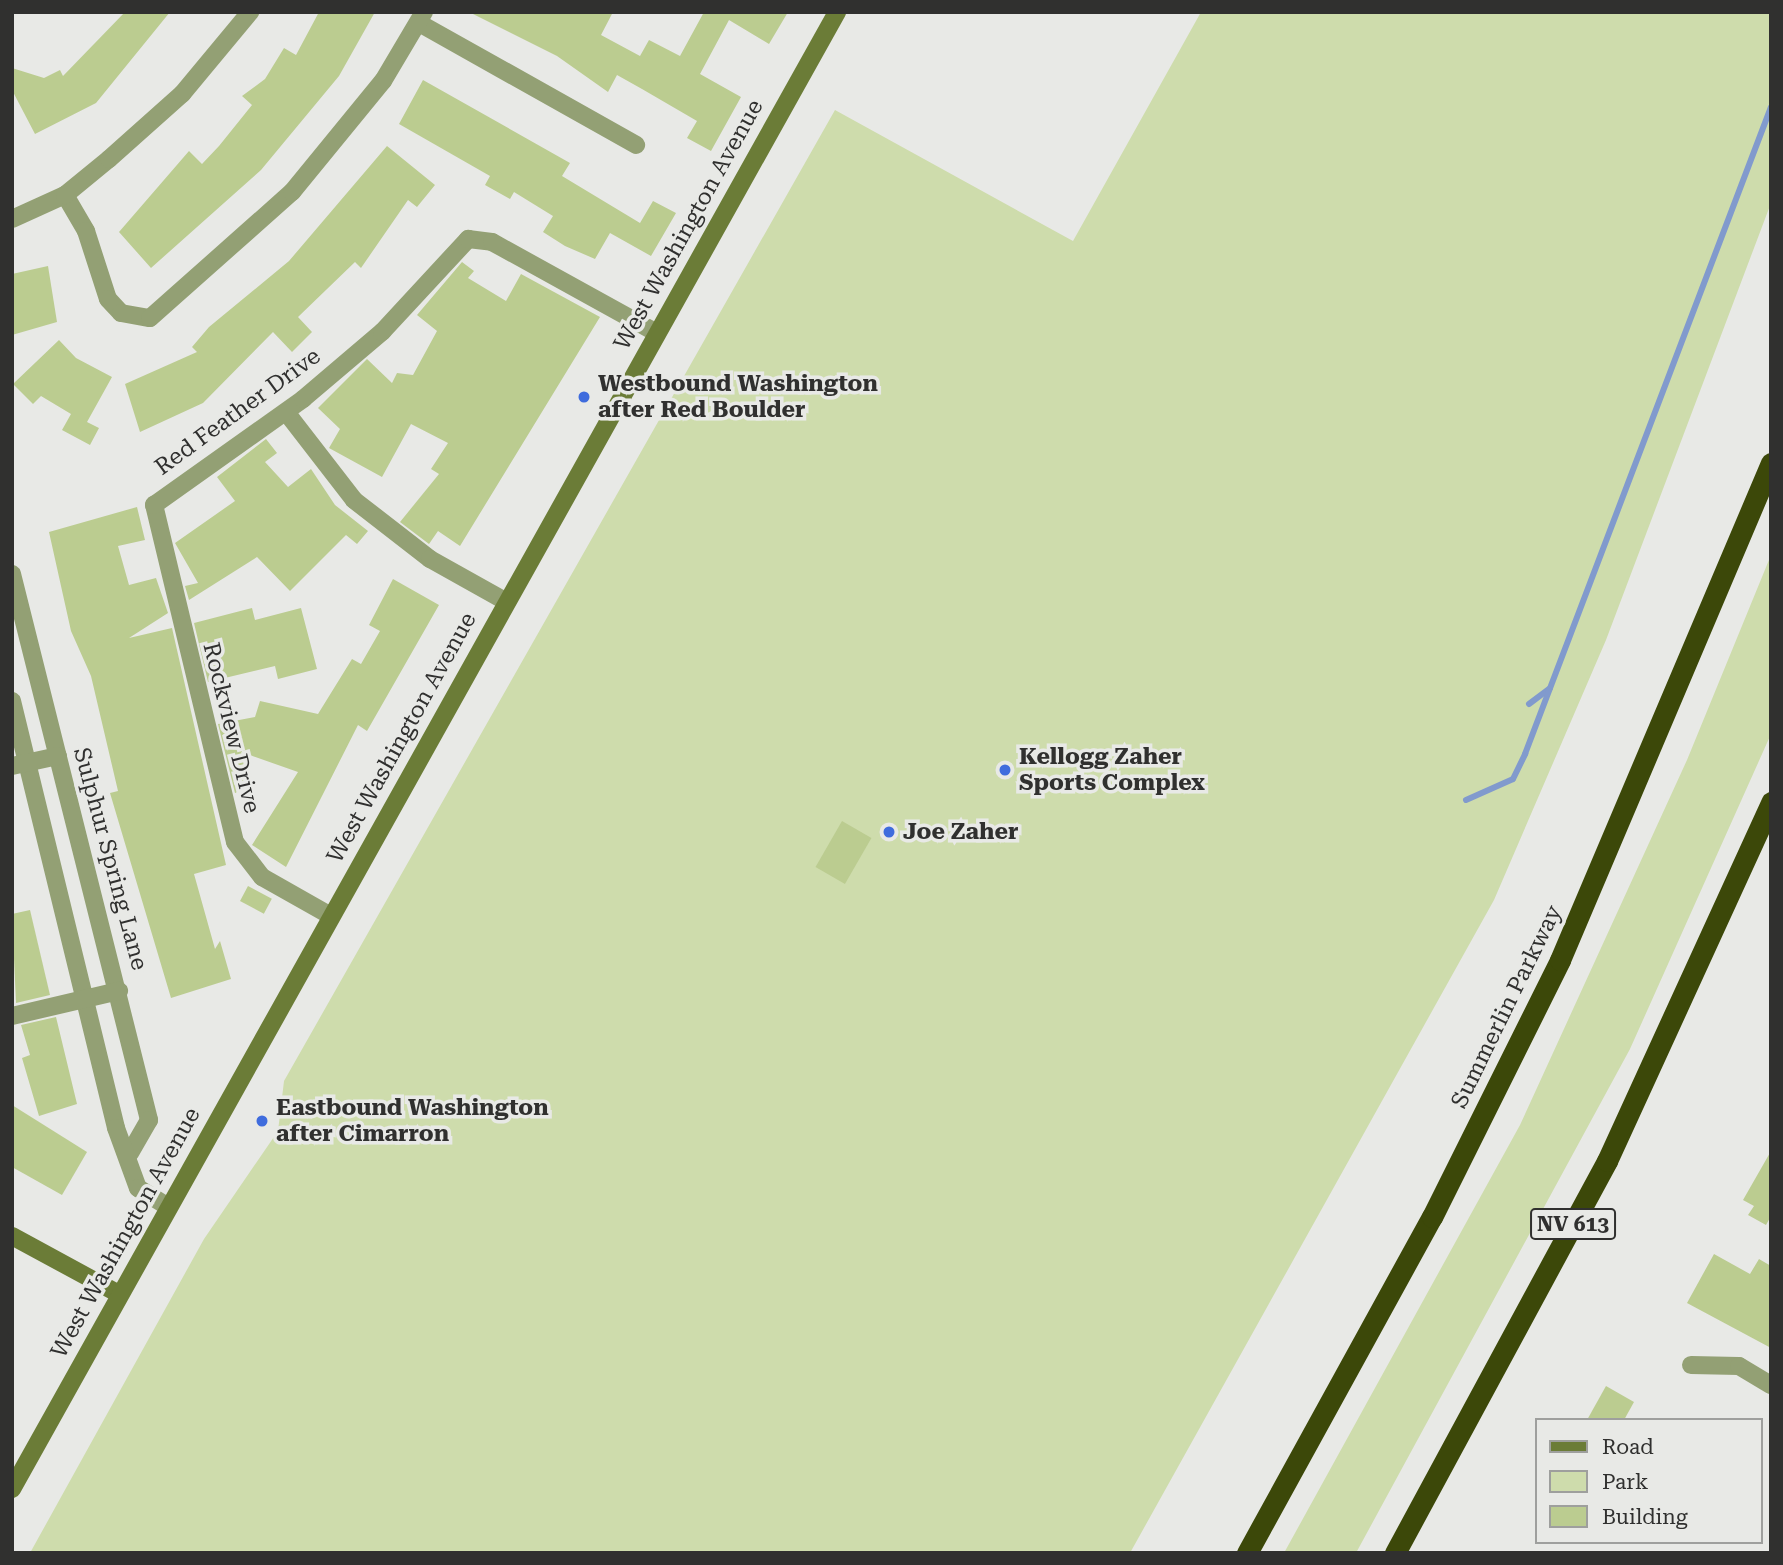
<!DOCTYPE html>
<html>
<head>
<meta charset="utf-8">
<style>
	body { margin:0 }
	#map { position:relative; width:1783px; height:1565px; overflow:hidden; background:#e8e9e6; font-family:"Roboto Serif",serif }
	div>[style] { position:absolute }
	.green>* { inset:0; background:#cedcac }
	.stream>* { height:6px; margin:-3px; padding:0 3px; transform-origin:3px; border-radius:3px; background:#819acd }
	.building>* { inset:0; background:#bbcc90; transform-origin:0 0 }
	.street>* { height:18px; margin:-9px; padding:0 9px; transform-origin:9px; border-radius:9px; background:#93a074 }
	.secondary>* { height:18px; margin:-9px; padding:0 9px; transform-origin:9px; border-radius:9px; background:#6b7c37 }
	.highway>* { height:21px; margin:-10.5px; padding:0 10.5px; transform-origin:10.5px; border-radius:10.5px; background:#3c4809 }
	.dots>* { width:19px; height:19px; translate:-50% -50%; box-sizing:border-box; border:4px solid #e8e9e6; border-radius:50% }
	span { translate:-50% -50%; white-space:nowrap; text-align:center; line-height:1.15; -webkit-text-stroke:7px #e8e9e6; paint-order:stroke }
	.shield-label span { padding:2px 5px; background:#e8e9e6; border:2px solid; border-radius:5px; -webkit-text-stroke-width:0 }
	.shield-label { font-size:21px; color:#30302f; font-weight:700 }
	.street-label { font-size:23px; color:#30302f }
	.poi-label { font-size:23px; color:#30302f; font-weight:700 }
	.left { translate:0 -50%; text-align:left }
	.frame { position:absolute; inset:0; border:14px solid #30302f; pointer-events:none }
	.legend { position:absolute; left:1535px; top:1418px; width:228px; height:126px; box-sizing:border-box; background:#e8e9e6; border:2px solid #9e9f9d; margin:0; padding:9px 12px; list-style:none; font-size:21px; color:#30302f }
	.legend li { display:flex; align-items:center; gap:14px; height:35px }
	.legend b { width:35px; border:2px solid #9e9f9d }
</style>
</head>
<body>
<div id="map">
	<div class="green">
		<div style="clip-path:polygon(1201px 12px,1771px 12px,1771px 203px,1606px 640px,1494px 900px,1130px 1553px,30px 1553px,204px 1239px,278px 1131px,284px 1081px,835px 110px,1073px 241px)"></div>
		<div style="clip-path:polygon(1771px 555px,1771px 734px,1630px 1049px,1356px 1553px,1284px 1553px,1520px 1125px,1687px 760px)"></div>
	</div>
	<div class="stream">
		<div style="left:1529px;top:704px;width:26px;rotate:-37deg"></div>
		<div style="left:1466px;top:800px;width:51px;rotate:-24.1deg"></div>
		<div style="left:1513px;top:779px;width:28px;rotate:-64deg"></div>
		<div style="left:1525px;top:754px;width:692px;rotate:-69.18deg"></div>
	</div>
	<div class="building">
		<div style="clip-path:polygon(125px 12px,170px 12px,96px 103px,35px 134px,12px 90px,12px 68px,44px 78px,60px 70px,63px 76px)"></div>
		<div style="clip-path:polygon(319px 12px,375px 12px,339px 76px,261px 170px,151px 268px,119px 232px,189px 151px,202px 164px,219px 146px,252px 105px,242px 96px,265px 79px,284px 48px,296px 55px)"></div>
		<div style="clip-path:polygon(469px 12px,613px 12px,601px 35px,640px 56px,649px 40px,680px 56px,704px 12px,788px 12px,769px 44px,729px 20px,700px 74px,741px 97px,711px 151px,687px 138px,697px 121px,642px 89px,617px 75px,608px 92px,557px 56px)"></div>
		<div style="clip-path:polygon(423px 80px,570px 163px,562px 176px,640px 223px,653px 201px,676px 213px,651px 256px,610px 233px,595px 259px,565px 246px,543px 232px,553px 216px,514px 192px,510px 199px,485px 185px,490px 176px,399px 124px)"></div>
		<div style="clip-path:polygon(387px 146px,435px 185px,417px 207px,408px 200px,361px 268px,355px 262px,298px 317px,312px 332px,292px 352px,273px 332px,203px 403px,140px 432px,125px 384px,197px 352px,192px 347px,209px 327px,289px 261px)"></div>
		<div style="clip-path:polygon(462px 262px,474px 271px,468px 278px,506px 301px,521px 274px,600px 317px,460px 546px,438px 531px,429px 544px,400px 522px,439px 474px,431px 469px,448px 443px,411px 424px,382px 477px,329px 448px,340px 429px,318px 408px,367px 359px,392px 383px,397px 373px,413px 375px,437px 331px,417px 315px)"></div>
		<div style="clip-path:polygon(48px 266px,57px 322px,12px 335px,12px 274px)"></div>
		<div style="clip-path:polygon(59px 340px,76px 358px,112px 377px,87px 422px,99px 428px,90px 445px,62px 430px,71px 414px,41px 396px,33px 404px,13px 384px)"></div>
		<div style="clip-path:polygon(266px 439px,277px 453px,265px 462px,288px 487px,311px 469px,335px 505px,368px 531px,357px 544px,346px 535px,290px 591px,257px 557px,189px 600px,185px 586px,198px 583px,175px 543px,235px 501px,217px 477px)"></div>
		<div style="clip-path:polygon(137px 507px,145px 540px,118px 546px,129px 585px,156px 578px,168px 613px,129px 638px,172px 628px,226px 865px,194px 874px,215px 949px,220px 941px,231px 979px,171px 998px,110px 793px,118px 791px,91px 676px,71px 631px,49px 532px)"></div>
		<div style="clip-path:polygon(393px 579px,439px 605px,367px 731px,358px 725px,286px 867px,252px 845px,298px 772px,241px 752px,249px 789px,235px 793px,218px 724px,255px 717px,260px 701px,318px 714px,352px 659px,361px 664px,380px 631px,369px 625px)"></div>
		<div style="clip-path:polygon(252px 608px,255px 620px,301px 608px,317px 669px,278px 679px,275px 666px,208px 682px,194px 623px)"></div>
		<div style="left:842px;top:821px;width:34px;height:53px;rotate:30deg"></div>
		<div style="left:248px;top:886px;width:27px;height:17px;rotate:28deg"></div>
		<div style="clip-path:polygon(30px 910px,50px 995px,16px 1003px,12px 914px)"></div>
		<div style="clip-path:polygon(56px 1017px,77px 1104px,39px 1116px,22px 1058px,30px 1055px,21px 1025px)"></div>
		<div style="clip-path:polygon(12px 1105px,87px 1152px,62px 1195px,12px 1167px)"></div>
		<div style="clip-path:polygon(1771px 1151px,1771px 1216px,1766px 1225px,1748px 1215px,1754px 1206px,1743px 1200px)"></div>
		<div style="clip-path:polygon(1714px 1254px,1750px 1274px,1759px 1259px,1771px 1266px,1771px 1348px,1687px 1303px)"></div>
		<div style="clip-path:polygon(1606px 1386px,1634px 1402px,1624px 1420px,1587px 1420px)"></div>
	</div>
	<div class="street">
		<div style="left:419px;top:23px;width:249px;rotate:29.3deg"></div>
		<div style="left:65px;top:195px;width:42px;rotate:59.7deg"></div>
		<div style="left:86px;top:231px;width:71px;rotate:72.1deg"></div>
		<div style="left:108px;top:299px;width:19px;rotate:47deg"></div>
		<div style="left:121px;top:313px;width:29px;rotate:10deg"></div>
		<div style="left:150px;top:318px;width:190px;rotate:-41.6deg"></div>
		<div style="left:292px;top:192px;width:144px;rotate:-50.7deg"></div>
		<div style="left:383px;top:81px;width:80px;rotate:-59.3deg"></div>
		<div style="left:12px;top:219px;width:58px;rotate:-24.4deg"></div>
		<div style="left:65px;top:195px;width:57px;rotate:-39.3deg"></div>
		<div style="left:109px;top:159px;width:98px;rotate:-41.7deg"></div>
		<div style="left:182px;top:94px;width:107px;rotate:-50.3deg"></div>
		<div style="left:286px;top:412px;width:111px;rotate:52.3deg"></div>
		<div style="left:354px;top:500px;width:96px;rotate:37.8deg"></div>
		<div style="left:430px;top:559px;width:88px;rotate:29.2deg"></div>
		<div style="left:12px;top:574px;width:563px;rotate:75.91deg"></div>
		<div style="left:149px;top:1120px;width:38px;rotate:120deg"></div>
		<div style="left:12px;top:701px;width:439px;rotate:76.3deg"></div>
		<div style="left:116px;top:1128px;width:64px;rotate:69.9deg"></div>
		<div style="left:138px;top:1188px;width:36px;rotate:32deg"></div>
		<div style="left:12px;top:766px;width:47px;rotate:-12.3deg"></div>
		<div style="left:331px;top:916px;width:79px;rotate:-150.5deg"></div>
		<div style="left:262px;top:877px;width:44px;rotate:-127.6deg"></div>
		<div style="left:235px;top:842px;width:347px;rotate:-103.5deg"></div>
		<div style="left:154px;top:505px;width:183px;rotate:-35.4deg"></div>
		<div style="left:303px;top:399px;width:104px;rotate:-40.3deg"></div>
		<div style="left:382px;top:332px;width:127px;rotate:-47.2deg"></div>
		<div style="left:468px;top:239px;width:24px;rotate:7deg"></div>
		<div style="left:492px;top:242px;width:188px;rotate:28.9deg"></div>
		<div style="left:12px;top:1016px;width:110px;rotate:-13.2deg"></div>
		<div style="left:1691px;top:1365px;width:48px;rotate:1.2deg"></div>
		<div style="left:1739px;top:1366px;width:37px;rotate:31deg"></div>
	</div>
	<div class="secondary">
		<div style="left:12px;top:1236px;width:122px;rotate:28.5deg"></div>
		<div style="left:12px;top:1489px;width:1692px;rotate:-60.81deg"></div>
	</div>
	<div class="highway">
		<div style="left:1247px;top:1553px;width:384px;rotate:-61.2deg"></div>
		<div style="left:1432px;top:1217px;width:287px;rotate:-63.5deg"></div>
		<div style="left:1560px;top:960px;width:540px;rotate:-67deg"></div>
		<div style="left:1395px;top:1553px;width:446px;rotate:-61.6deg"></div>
		<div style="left:1607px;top:1161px;width:395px;rotate:-65.4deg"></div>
	</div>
	<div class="dots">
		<div style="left:584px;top:397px;background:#3f6cdd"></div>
		<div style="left:1005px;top:770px;background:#3f6cdd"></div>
		<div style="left:889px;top:832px;background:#3f6cdd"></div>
		<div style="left:262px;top:1121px;background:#3f6cdd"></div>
	</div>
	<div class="shield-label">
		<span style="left:1573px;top:1224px">NV 613</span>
	</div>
	<div class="street-label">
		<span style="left:689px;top:225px;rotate:-61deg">West Washington Avenue</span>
		<span style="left:238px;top:412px;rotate:-36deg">Red Feather Drive</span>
		<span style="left:231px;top:728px;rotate:76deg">Rockview Drive</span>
		<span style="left:402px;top:738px;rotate:-61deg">West Washington Avenue</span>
		<span style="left:110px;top:859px;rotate:75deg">Sulphur Spring Lane</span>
		<span style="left:1507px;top:1007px;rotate:-64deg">Summerlin Parkway</span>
		<span style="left:126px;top:1233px;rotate:-61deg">West Washington Avenue</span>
	</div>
	<div class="poi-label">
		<span class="left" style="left:598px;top:397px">Westbound Washington<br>after Red Boulder</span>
		<span class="left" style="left:1019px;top:770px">Kellogg Zaher<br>Sports Complex</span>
		<span class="left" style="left:903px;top:832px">Joe Zaher</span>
		<span class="left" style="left:276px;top:1121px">Eastbound Washington<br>after Cimarron</span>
	</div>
	<div class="frame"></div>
	<ul class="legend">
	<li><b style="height:9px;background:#6b7c37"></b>Road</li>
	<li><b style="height:19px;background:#cedcac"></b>Park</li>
	<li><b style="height:19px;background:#bbcc90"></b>Building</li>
	</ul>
</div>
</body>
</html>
